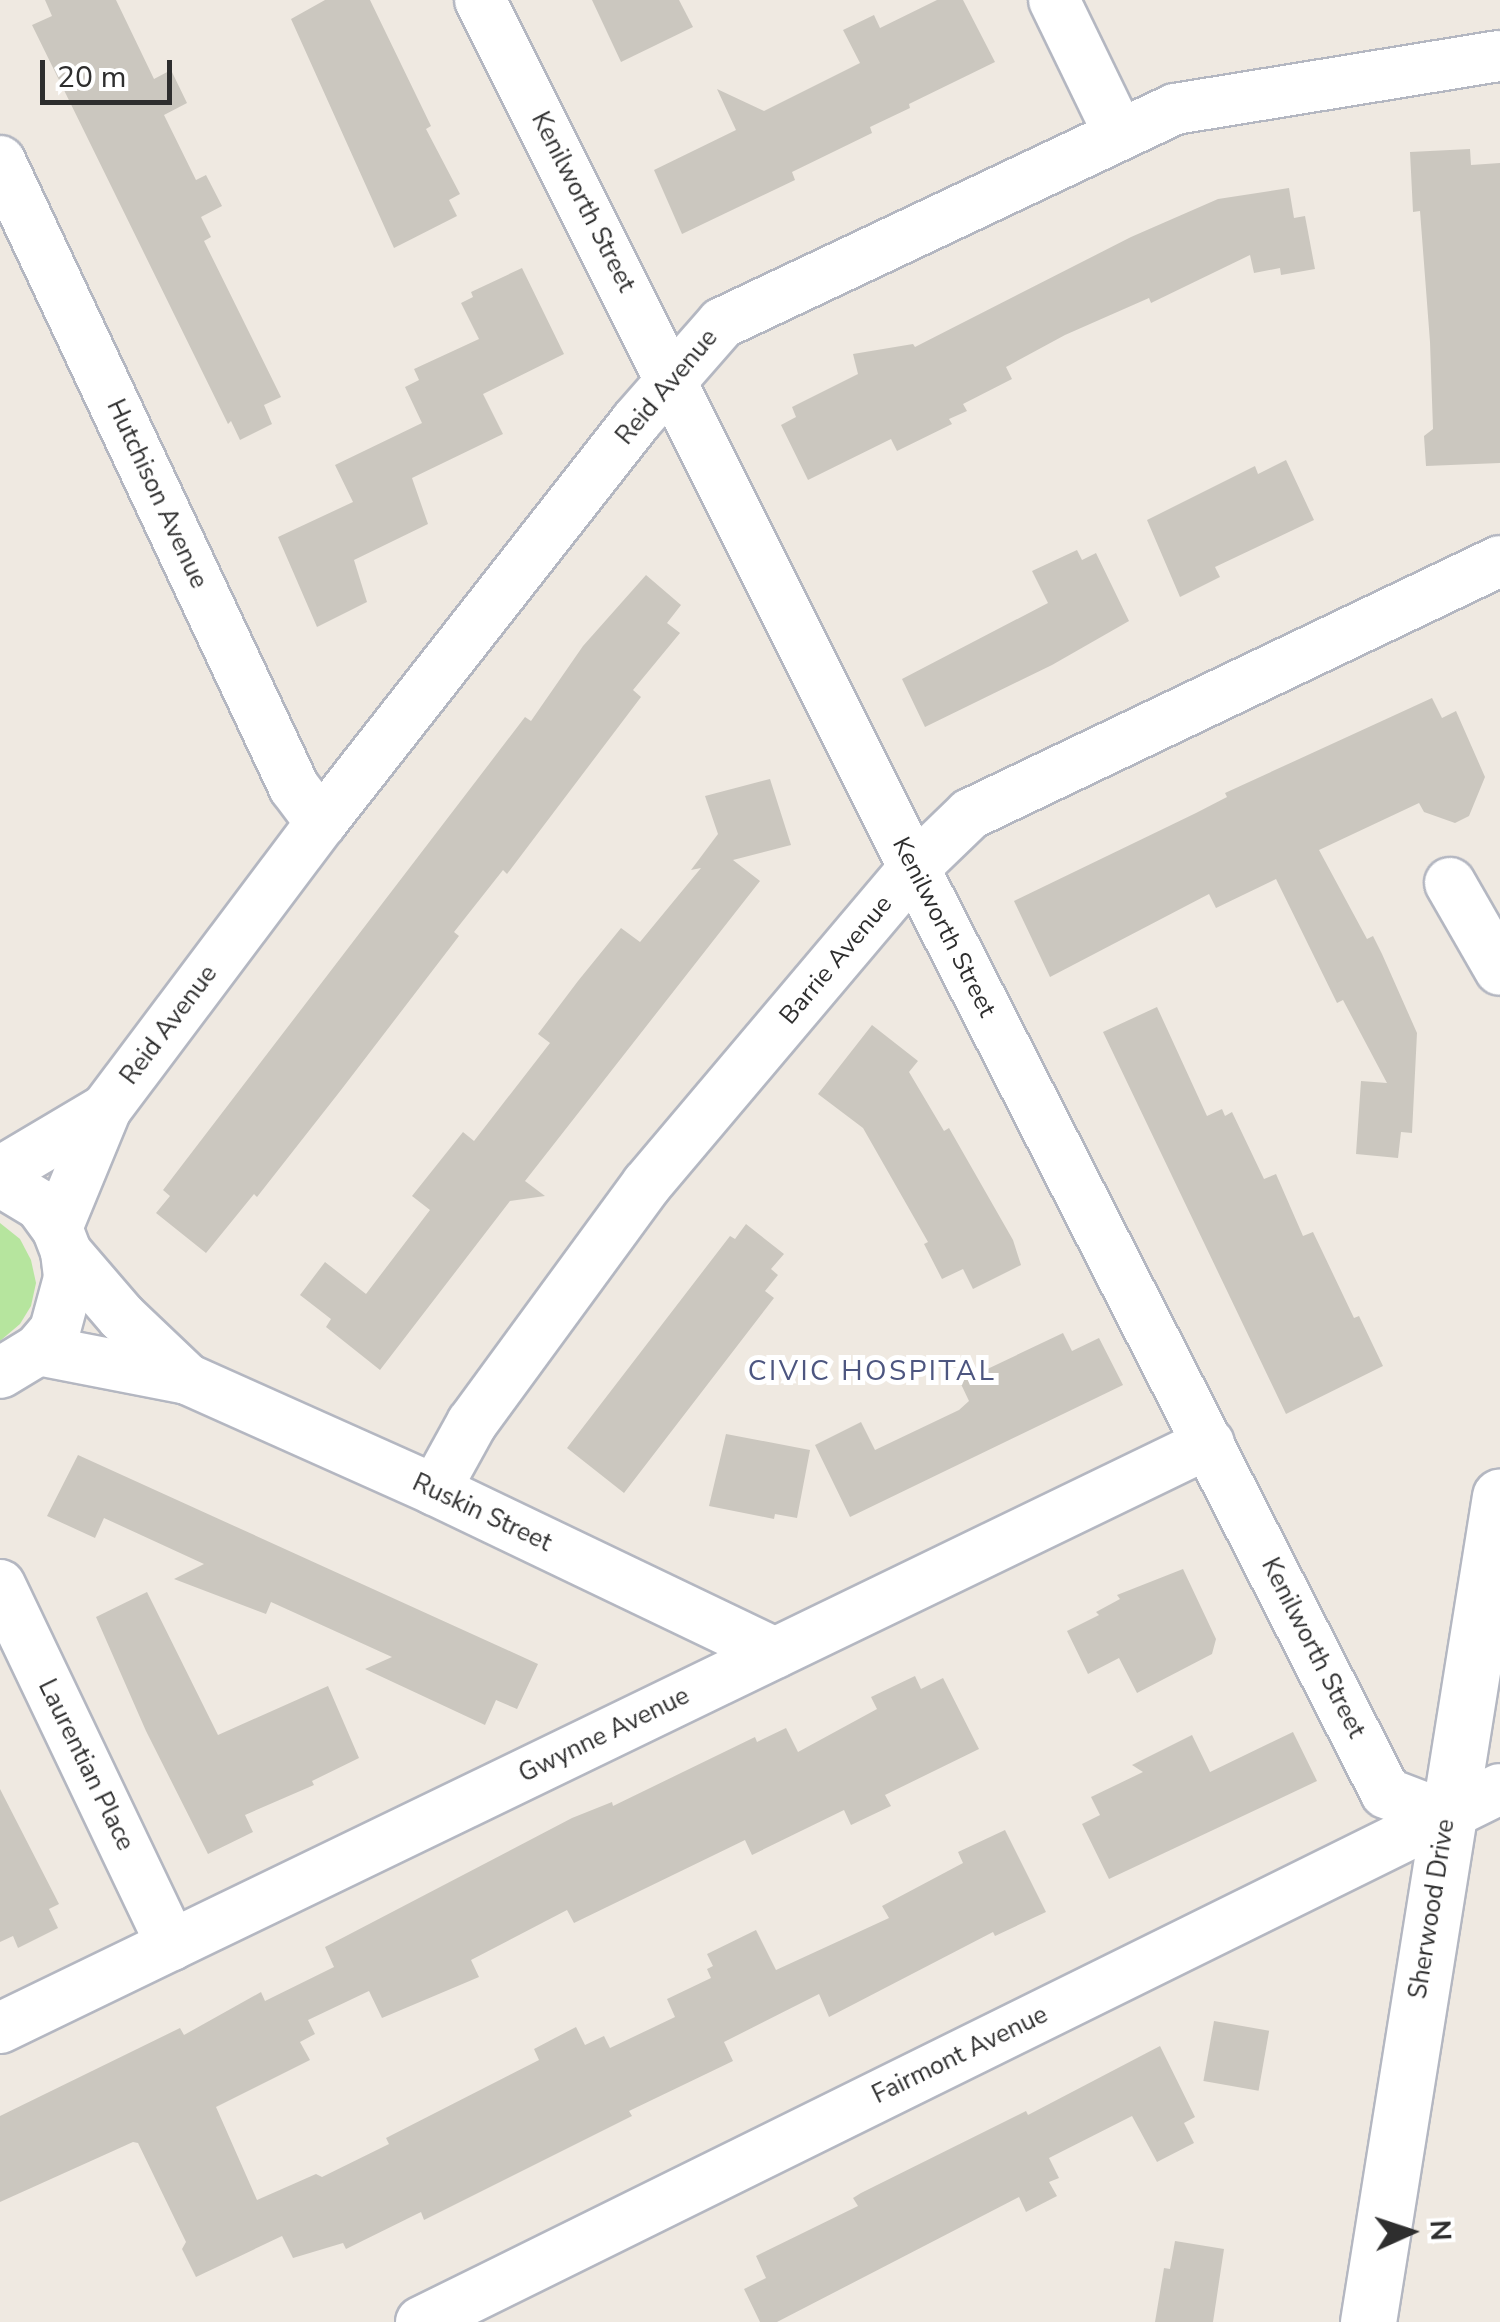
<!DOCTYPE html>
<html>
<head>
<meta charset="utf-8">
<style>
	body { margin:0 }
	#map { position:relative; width:1500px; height:2322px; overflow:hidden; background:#efe9e1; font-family:"Nunito Sans",sans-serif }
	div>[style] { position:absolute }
	.green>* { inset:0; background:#b6e59e }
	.building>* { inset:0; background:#cbc7bf; transform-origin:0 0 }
	.roads { filter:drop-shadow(2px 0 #b4b7c1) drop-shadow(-2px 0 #b4b7c1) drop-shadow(0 2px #b4b7c1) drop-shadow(0 -2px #b4b7c1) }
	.street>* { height:50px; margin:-25px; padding:0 25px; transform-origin:25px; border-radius:25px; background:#fff }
	.secondary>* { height:55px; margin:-27.5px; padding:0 27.5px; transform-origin:27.5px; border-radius:27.5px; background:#fff }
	span { translate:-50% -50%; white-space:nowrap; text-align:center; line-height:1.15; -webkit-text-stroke:10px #fff; paint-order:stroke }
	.street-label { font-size:25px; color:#2e2e2e }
	.neighbourhood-label { font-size:28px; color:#4d5680; letter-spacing:2.5px }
	.north { position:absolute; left:1360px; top:2182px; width:100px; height:100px; -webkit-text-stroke:8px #fff; paint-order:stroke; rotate:87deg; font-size:28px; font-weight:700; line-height:40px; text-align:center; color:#2e2e2e }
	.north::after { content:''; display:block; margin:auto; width:35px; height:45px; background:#2e2e2e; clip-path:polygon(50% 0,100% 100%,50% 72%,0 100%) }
	.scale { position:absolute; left:40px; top:60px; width:132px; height:45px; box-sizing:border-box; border:5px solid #2e2e2e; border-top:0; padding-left:12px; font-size:30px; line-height:35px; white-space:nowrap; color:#2e2e2e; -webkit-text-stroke:8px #fff; paint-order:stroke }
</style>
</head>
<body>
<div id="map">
	<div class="green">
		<div style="clip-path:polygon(0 1223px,20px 1239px,31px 1260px,36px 1283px,31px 1306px,20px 1324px,0 1341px)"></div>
	</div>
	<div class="building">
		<div style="clip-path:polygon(45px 0,116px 0,154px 79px,171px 70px,187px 103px,164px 115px,196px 180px,206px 175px,222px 206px,201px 217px,211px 237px,204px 241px,281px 397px,264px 405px,272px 424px,240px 440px,231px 421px,228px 424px,32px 25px,52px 16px)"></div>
		<div style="clip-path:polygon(325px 0,370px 0,431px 126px,426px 129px,460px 194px,449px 200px,457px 216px,394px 248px,291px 19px)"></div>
		<div style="clip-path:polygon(592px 0,679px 0,693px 27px,621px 62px)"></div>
		<div style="clip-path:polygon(937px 0,963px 0,995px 62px,909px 104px,910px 108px,870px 127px,872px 133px,792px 172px,795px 180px,682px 234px,654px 170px,736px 130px,717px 89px,764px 111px,860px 63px,843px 30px,874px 15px,880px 28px)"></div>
		<div style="clip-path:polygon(1470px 149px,1471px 165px,1500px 163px,1500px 463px,1426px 466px,1424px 436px,1433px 429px,1430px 342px,1420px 211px,1413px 212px,1410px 152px)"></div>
		<div style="clip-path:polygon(1289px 188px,1294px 218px,1305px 216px,1315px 269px,1281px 275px,1280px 268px,1254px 273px,1250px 255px,1151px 303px,1149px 298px,1065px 335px,1006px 367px,1012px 379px,963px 404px,967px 411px,949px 419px,952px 424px,897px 451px,891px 439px,808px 480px,781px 425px,796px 417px,792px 407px,858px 374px,853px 354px,913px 344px,915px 347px,1131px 237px,1218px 199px)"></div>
		<div style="clip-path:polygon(522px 268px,564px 354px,483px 394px,503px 434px,412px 478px,428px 524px,354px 560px,367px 602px,317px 627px,278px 537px,353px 502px,335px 465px,422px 423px,405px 387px,419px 380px,414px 369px,479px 339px,461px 303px,473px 297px,471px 292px)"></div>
		<div style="clip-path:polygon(1286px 460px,1314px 520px,1215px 567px,1220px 577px,1180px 597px,1147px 520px,1255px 466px,1258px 474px)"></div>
		<div style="clip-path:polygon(1077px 550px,1082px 560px,1096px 553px,1129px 621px,1052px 665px,925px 727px,902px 679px,1048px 603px,1032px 571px)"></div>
		<div style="clip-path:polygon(646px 575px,681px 605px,667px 623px,680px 633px,633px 690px,641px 697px,507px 874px,503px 870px,454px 932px,459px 936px,341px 1090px,257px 1197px,254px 1194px,206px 1253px,156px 1213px,170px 1196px,163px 1190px,525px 717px,531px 721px,583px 646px)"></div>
		<div style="clip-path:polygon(1432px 698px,1442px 718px,1456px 711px,1485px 777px,1469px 816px,1455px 823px,1424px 812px,1419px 803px,1319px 850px,1367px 939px,1373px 936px,1382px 954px,1417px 1033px,1412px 1133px,1401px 1132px,1398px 1158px,1356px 1154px,1361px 1081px,1387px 1083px,1343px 1000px,1337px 1003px,1276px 879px,1216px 908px,1209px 894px,1050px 977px,1014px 901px,1196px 813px,1227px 797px,1225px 793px)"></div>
		<div style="clip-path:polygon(770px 779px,791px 845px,733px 860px,760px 881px,525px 1181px,545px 1196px,510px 1201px,380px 1370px,326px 1327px,331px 1319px,300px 1295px,325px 1262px,366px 1294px,430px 1210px,412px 1196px,463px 1132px,474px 1141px,550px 1043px,538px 1034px,578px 981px,621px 928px,640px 942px,701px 868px,691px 870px,718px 834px,705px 796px)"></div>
		<div style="clip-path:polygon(1157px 1007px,1207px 1116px,1222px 1109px,1225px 1116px,1232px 1112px,1264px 1179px,1276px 1174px,1303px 1236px,1313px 1232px,1354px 1318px,1359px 1316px,1383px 1366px,1286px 1414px,1103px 1032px)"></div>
		<div style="clip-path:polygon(872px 1025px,918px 1061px,909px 1072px,944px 1131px,949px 1128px,1013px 1240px,1021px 1265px,973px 1289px,963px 1269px,942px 1279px,924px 1244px,928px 1242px,863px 1128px,818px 1094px)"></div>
		<div style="clip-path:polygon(746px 1224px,784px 1254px,771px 1269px,778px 1275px,765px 1291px,774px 1298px,624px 1493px,567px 1448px,730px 1236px,735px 1239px)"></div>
		<div style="clip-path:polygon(1063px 1333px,1072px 1351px,1099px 1338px,1123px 1385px,850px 1517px,815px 1445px,861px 1422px,875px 1450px,959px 1410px,969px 1401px,960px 1382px)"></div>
		<div style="clip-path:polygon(726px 1434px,810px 1450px,797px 1518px,775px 1514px,774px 1519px,709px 1506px)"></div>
		<div style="clip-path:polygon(78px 1455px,538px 1664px,517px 1709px,496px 1700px,485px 1725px,365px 1669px,392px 1657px,271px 1602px,266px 1614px,174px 1579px,204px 1564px,104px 1518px,95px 1538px,47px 1516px)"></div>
		<div style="clip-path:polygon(1183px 1569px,1216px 1639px,1212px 1654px,1137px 1693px,1119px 1658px,1088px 1674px,1067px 1631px,1099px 1615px,1096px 1612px,1120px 1599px,1117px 1595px)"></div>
		<div style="clip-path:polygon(147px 1592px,218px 1735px,328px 1686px,359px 1758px,312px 1781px,314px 1785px,245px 1815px,253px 1832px,208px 1854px,146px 1731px,96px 1617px)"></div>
		<div style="clip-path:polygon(915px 1676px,921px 1689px,943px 1678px,979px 1749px,885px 1795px,891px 1806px,851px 1825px,844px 1810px,752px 1855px,745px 1840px,574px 1923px,567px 1910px,471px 1960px,479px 1977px,382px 2018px,369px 1991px,308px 2020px,315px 2034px,300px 2042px,310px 2060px,216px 2107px,257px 2200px,316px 2174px,322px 2177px,389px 2144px,386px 2138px,539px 2060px,534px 2049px,576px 2027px,585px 2045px,604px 2036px,610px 2048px,675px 2017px,667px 1999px,711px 1978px,707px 1969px,713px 1966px,707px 1954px,756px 1930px,776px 1970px,889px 1918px,882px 1906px,963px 1863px,958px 1852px,1005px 1830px,1046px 1912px,995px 1936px,993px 1932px,829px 2017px,819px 1994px,724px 2042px,733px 2061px,629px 2111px,632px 2116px,424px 2220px,421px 2212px,346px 2249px,343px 2243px,293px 2258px,282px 2236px,196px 2277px,182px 2249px,186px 2242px,138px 2143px,133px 2142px,0 2202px,0 2116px,180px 2028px,184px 2035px,261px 1992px,265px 2001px,334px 1967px,325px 1947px,572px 1818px,612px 1802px,613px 1806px,755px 1737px,757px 1742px,786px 1728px,798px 1752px,877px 1709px,871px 1697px)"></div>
		<div style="clip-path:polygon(1293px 1732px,1317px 1781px,1109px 1879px,1082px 1824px,1100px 1815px,1091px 1797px,1143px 1772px,1132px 1765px,1192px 1735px,1210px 1772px)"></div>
		<div style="clip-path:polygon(0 1789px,59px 1904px,49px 1909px,58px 1928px,18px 1948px,13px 1936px,0 1942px)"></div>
		<div style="left:1214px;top:2021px;width:56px;height:61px;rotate:10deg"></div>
		<div style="clip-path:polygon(1160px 2046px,1195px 2117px,1184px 2123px,1194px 2143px,1157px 2162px,1132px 2116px,1049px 2158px,1059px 2178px,1049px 2182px,1057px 2196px,1026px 2212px,1019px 2197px,777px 2322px,760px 2322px,744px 2289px,766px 2278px,756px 2256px,858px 2206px,853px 2198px,861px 2193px,1026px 2111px,1028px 2115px)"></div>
		<div style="clip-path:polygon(1175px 2241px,1224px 2249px,1213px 2322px,1155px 2322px,1164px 2268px,1170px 2269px)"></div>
	</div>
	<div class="roads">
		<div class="street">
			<div style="left:480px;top:0;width:970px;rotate:63.43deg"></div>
			<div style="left:914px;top:868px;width:1038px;rotate:62.97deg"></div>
			<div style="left:1386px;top:1793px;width:64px;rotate:21deg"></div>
			<div style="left:1054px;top:0;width:147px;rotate:64.1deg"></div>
			<div style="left:0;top:161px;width:692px;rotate:64.84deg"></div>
			<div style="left:294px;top:787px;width:45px;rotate:53.1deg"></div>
			<div style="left:1450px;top:883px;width:100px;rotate:60.1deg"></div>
			<div style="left:0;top:1172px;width:123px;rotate:-30.7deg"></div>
			<div style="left:0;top:1181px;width:47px;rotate:31deg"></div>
			<div style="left:40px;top:1205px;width:29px;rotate:54deg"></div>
			<div style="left:57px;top:1228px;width:26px;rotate:69deg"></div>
			<div style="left:66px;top:1252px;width:26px;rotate:83deg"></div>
			<div style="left:69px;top:1278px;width:54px;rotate:105.1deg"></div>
			<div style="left:55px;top:1330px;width:26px;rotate:130deg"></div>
			<div style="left:38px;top:1350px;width:44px;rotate:148.8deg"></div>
			<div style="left:57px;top:1228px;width:129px;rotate:-67.6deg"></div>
			<div style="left:106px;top:1109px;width:358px;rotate:-53.1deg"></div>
			<div style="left:321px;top:823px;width:512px;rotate:-51.9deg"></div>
			<div style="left:637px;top:420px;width:129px;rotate:-48.8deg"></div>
			<div style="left:722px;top:323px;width:501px;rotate:-25.29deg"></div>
			<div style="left:1175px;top:109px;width:329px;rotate:-9.3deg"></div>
			<div style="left:66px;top:1252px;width:86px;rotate:49.3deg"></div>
			<div style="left:122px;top:1317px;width:90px;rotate:43.6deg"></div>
			<div style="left:38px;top:1350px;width:152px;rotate:11deg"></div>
			<div style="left:187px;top:1379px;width:272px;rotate:24.1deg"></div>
			<div style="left:435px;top:1490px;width:377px;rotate:25.6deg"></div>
			<div style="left:435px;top:1490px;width:77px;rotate:-61.1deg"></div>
			<div style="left:472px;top:1423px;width:296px;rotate:-53.8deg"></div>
			<div style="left:647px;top:1184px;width:414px;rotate:-49.8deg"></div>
			<div style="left:914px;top:868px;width:78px;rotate:-44deg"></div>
			<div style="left:970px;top:814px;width:587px;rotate:-25.52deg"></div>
			<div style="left:0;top:1585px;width:399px;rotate:64.5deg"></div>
			<div style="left:0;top:2028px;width:1343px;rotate:-25.82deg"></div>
			<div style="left:421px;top:2322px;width:1203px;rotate:-26.29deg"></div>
		</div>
		<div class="secondary">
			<div style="left:1368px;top:2322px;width:836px;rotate:-80.92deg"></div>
		</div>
	</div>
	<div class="street-label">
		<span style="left:583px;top:202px;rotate:63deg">Kenilworth Street</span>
		<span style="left:667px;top:387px;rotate:-50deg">Reid Avenue</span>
		<span style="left:157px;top:494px;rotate:65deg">Hutchison Avenue</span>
		<span style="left:944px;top:927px;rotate:63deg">Kenilworth Street</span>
		<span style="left:836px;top:960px;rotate:-50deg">Barrie Avenue</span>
		<span style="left:169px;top:1025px;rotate:-53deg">Reid Avenue</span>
		<span style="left:482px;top:1513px;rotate:25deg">Ruskin Street</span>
		<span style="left:1313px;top:1648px;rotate:63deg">Kenilworth Street</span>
		<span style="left:604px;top:1735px;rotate:-26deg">Gwynne Avenue</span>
		<span style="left:86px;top:1765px;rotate:64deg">Laurentian Place</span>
		<span style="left:1432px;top:1909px;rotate:-81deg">Sherwood Drive</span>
		<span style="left:960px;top:2055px;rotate:-26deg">Fairmont Avenue</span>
	</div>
	<div class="neighbourhood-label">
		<span style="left:872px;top:1371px">CIVIC HOSPITAL</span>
	</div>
	<div class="north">N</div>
	<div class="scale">20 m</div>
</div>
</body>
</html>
